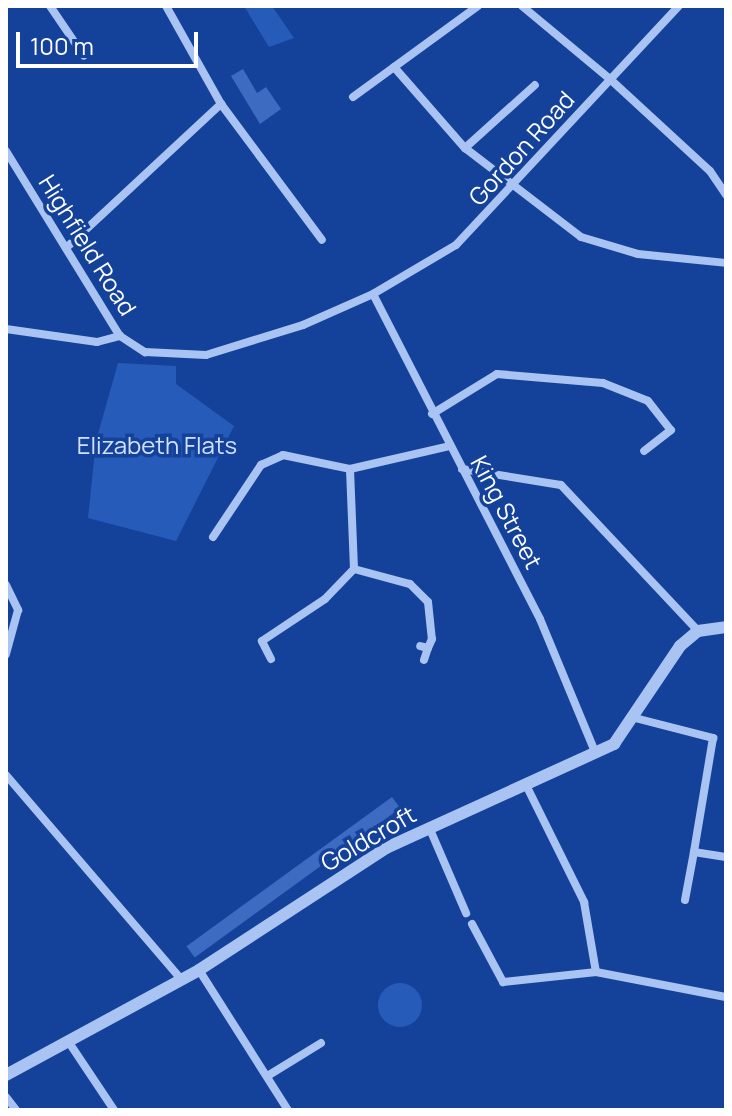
<!DOCTYPE html>
<html>
<head>
<meta charset="utf-8">
<style>
	body { margin:0 }
	#map { position:relative; width:732px; height:1116px; overflow:hidden; background:#14429b; font-family:Manrope,sans-serif }
	div>[style] { position:absolute }
	.green>* { inset:0; background:#275bb9 }
	.round { border-radius:50% }
	.building>* { inset:0; background:#3d6bc2; transform-origin:0 0 }
	.minor>* { height:8px; margin:-4px; padding:0 4px; transform-origin:4px; border-radius:4px; background:#a9c3f3 }
	.tertiary>* { height:12px; margin:-6px; padding:0 6px; transform-origin:6px; border-radius:6px; background:#a9c3f3 }
	span { translate:-50% -50%; white-space:nowrap; text-align:center; line-height:1.15; -webkit-text-stroke:7px #14429b; paint-order:stroke }
	.street-label { font-size:24px; color:#fff }
	.park-label { font-size:24px; color:#d1e1fd }
	.frame { position:absolute; inset:0; border:8px solid #fff; pointer-events:none }
	.scale { position:absolute; left:16px; top:32px; width:182px; height:36px; box-sizing:border-box; border:4px solid #fff; border-top:0; padding-left:10px; font-size:24px; line-height:28px; white-space:nowrap; color:#fff; -webkit-text-stroke:6px #14429b; paint-order:stroke }
</style>
</head>
<body>
<div id="map">
	<div class="green">
		<div style="clip-path:polygon(244px 6px,272px 6px,294px 38px,269px 47px)"></div>
		<div style="clip-path:polygon(118px 363px,176px 366px,176px 384px,234px 426px,176px 541px,88px 518px,96px 441px)"></div>
		<div class="round" style="left:378px;top:983px;width:44px;height:44px"></div>
	</div>
	<div class="building">
		<div style="clip-path:polygon(243px 69px,257px 93px,266px 87px,281px 109px,260px 124px,231px 76px)"></div>
		<div style="left:392px;top:797px;width:14px;height:254px;rotate:54deg"></div>
	</div>
	<div class="minor">
		<div style="left:50px;top:6px;width:60px;rotate:55.8deg"></div>
		<div style="left:522px;top:6px;width:116px;rotate:39.7deg"></div>
		<div style="left:611px;top:80px;width:134px;rotate:42.6deg"></div>
		<div style="left:710px;top:171px;width:29px;rotate:56deg"></div>
		<div style="left:394px;top:67px;width:108px;rotate:48.8deg"></div>
		<div style="left:465px;top:148px;width:146px;rotate:37.5deg"></div>
		<div style="left:581px;top:237px;width:59px;rotate:16.6deg"></div>
		<div style="left:638px;top:254px;width:88px;rotate:5.8deg"></div>
		<div style="left:353px;top:97px;width:155px;rotate:-36.1deg"></div>
		<div style="left:221px;top:104px;width:169px;rotate:53.4deg"></div>
		<div style="left:465px;top:148px;width:94px;rotate:-42deg"></div>
		<div style="left:6px;top:151px;width:217px;rotate:58.4deg"></div>
		<div style="left:120px;top:336px;width:30px;rotate:33deg"></div>
		<div style="left:145px;top:352px;width:61px;rotate:2.8deg"></div>
		<div style="left:206px;top:355px;width:102px;rotate:-17.2deg"></div>
		<div style="left:303px;top:325px;width:77px;rotate:-23.9deg"></div>
		<div style="left:373px;top:294px;width:96px;rotate:-30.6deg"></div>
		<div style="left:456px;top:245px;width:327px;rotate:-47deg"></div>
		<div style="left:66px;top:248px;width:212px;rotate:-42.9deg"></div>
		<div style="left:221px;top:104px;width:112px;rotate:-119.3deg"></div>
		<div style="left:373px;top:294px;width:365px;rotate:62.8deg"></div>
		<div style="left:540px;top:619px;width:146px;rotate:67.5deg"></div>
		<div style="left:6px;top:329px;width:92px;rotate:8.1deg"></div>
		<div style="left:97px;top:342px;width:24px;rotate:-15deg"></div>
		<div style="left:432px;top:414px;width:76px;rotate:-31.6deg"></div>
		<div style="left:497px;top:374px;width:106px;rotate:4.9deg"></div>
		<div style="left:603px;top:383px;width:48px;rotate:21.8deg"></div>
		<div style="left:648px;top:401px;width:37px;rotate:52deg"></div>
		<div style="left:671px;top:430px;width:34px;rotate:142deg"></div>
		<div style="left:462px;top:469px;width:100px;rotate:9.2deg"></div>
		<div style="left:561px;top:485px;width:200px;rotate:46.8deg"></div>
		<div style="left:213px;top:537px;width:87px;rotate:-56.3deg"></div>
		<div style="left:261px;top:465px;width:24px;rotate:-24deg"></div>
		<div style="left:283px;top:455px;width:68px;rotate:11.8deg"></div>
		<div style="left:350px;top:469px;width:103px;rotate:-13deg"></div>
		<div style="left:354px;top:569px;width:58px;rotate:15deg"></div>
		<div style="left:410px;top:584px;width:25px;rotate:45deg"></div>
		<div style="left:428px;top:602px;width:37px;rotate:84deg"></div>
		<div style="left:432px;top:639px;width:10px;rotate:114deg"></div>
		<div style="left:428px;top:648px;width:8px;rotate:-166deg"></div>
		<div style="left:6px;top:585px;width:28px;rotate:64deg"></div>
		<div style="left:18px;top:610px;width:46px;rotate:105.3deg"></div>
		<div style="left:271px;top:659px;width:20px;rotate:-117deg"></div>
		<div style="left:262px;top:641px;width:76px;rotate:-33.7deg"></div>
		<div style="left:325px;top:599px;width:42px;rotate:-46deg"></div>
		<div style="left:354px;top:569px;width:100px;rotate:-92.3deg"></div>
		<div style="left:424px;top:660px;width:13px;rotate:-72deg"></div>
		<div style="left:635px;top:718px;width:81px;rotate:14.4deg"></div>
		<div style="left:713px;top:738px;width:116px;rotate:99.5deg"></div>
		<div style="left:6px;top:775px;width:267px;rotate:49.4deg"></div>
		<div style="left:526px;top:785px;width:131px;rotate:63.6deg"></div>
		<div style="left:584px;top:902px;width:71px;rotate:80.3deg"></div>
		<div style="left:429px;top:827px;width:94px;rotate:66.7deg"></div>
		<div style="left:685px;top:900px;width:49px;rotate:-79.4deg"></div>
		<div style="left:694px;top:852px;width:32px;rotate:9deg"></div>
		<div style="left:472px;top:924px;width:66px;rotate:61.9deg"></div>
		<div style="left:503px;top:982px;width:94px;rotate:-6.1deg"></div>
		<div style="left:596px;top:972px;width:132px;rotate:10.9deg"></div>
		<div style="left:199px;top:970px;width:166px;rotate:57.6deg"></div>
		<div style="left:68px;top:1041px;width:83px;rotate:56.3deg"></div>
		<div style="left:269px;top:1075px;width:61px;rotate:-31.6deg"></div>
		<div style="left:6px;top:1097px;width:16px;rotate:52deg"></div>
	</div>
	<div class="tertiary">
		<div style="left:6px;top:1075px;width:220px;rotate:-28.5deg"></div>
		<div style="left:199px;top:970px;width:223px;rotate:-33.1deg"></div>
		<div style="left:386px;top:848px;width:251px;rotate:-24.5deg"></div>
		<div style="left:614px;top:744px;width:118px;rotate:-56deg"></div>
		<div style="left:680px;top:646px;width:23px;rotate:-40deg"></div>
		<div style="left:698px;top:631px;width:28px;rotate:-8deg"></div>
	</div>
	<div class="street-label">
		<span style="left:521px;top:148px;rotate:-48deg">Gordon Road</span>
		<span style="left:88px;top:245px;rotate:58deg">Highfield Road</span>
		<span style="left:507px;top:512px;rotate:62deg">King Street</span>
		<span style="left:368px;top:838px;rotate:-30deg">Goldcroft</span>
	</div>
	<div class="park-label">
		<span style="left:157px;top:445px">Elizabeth Flats</span>
	</div>
	<div class="frame"></div>
	<div class="scale">100 m</div>
</div>
</body>
</html>
